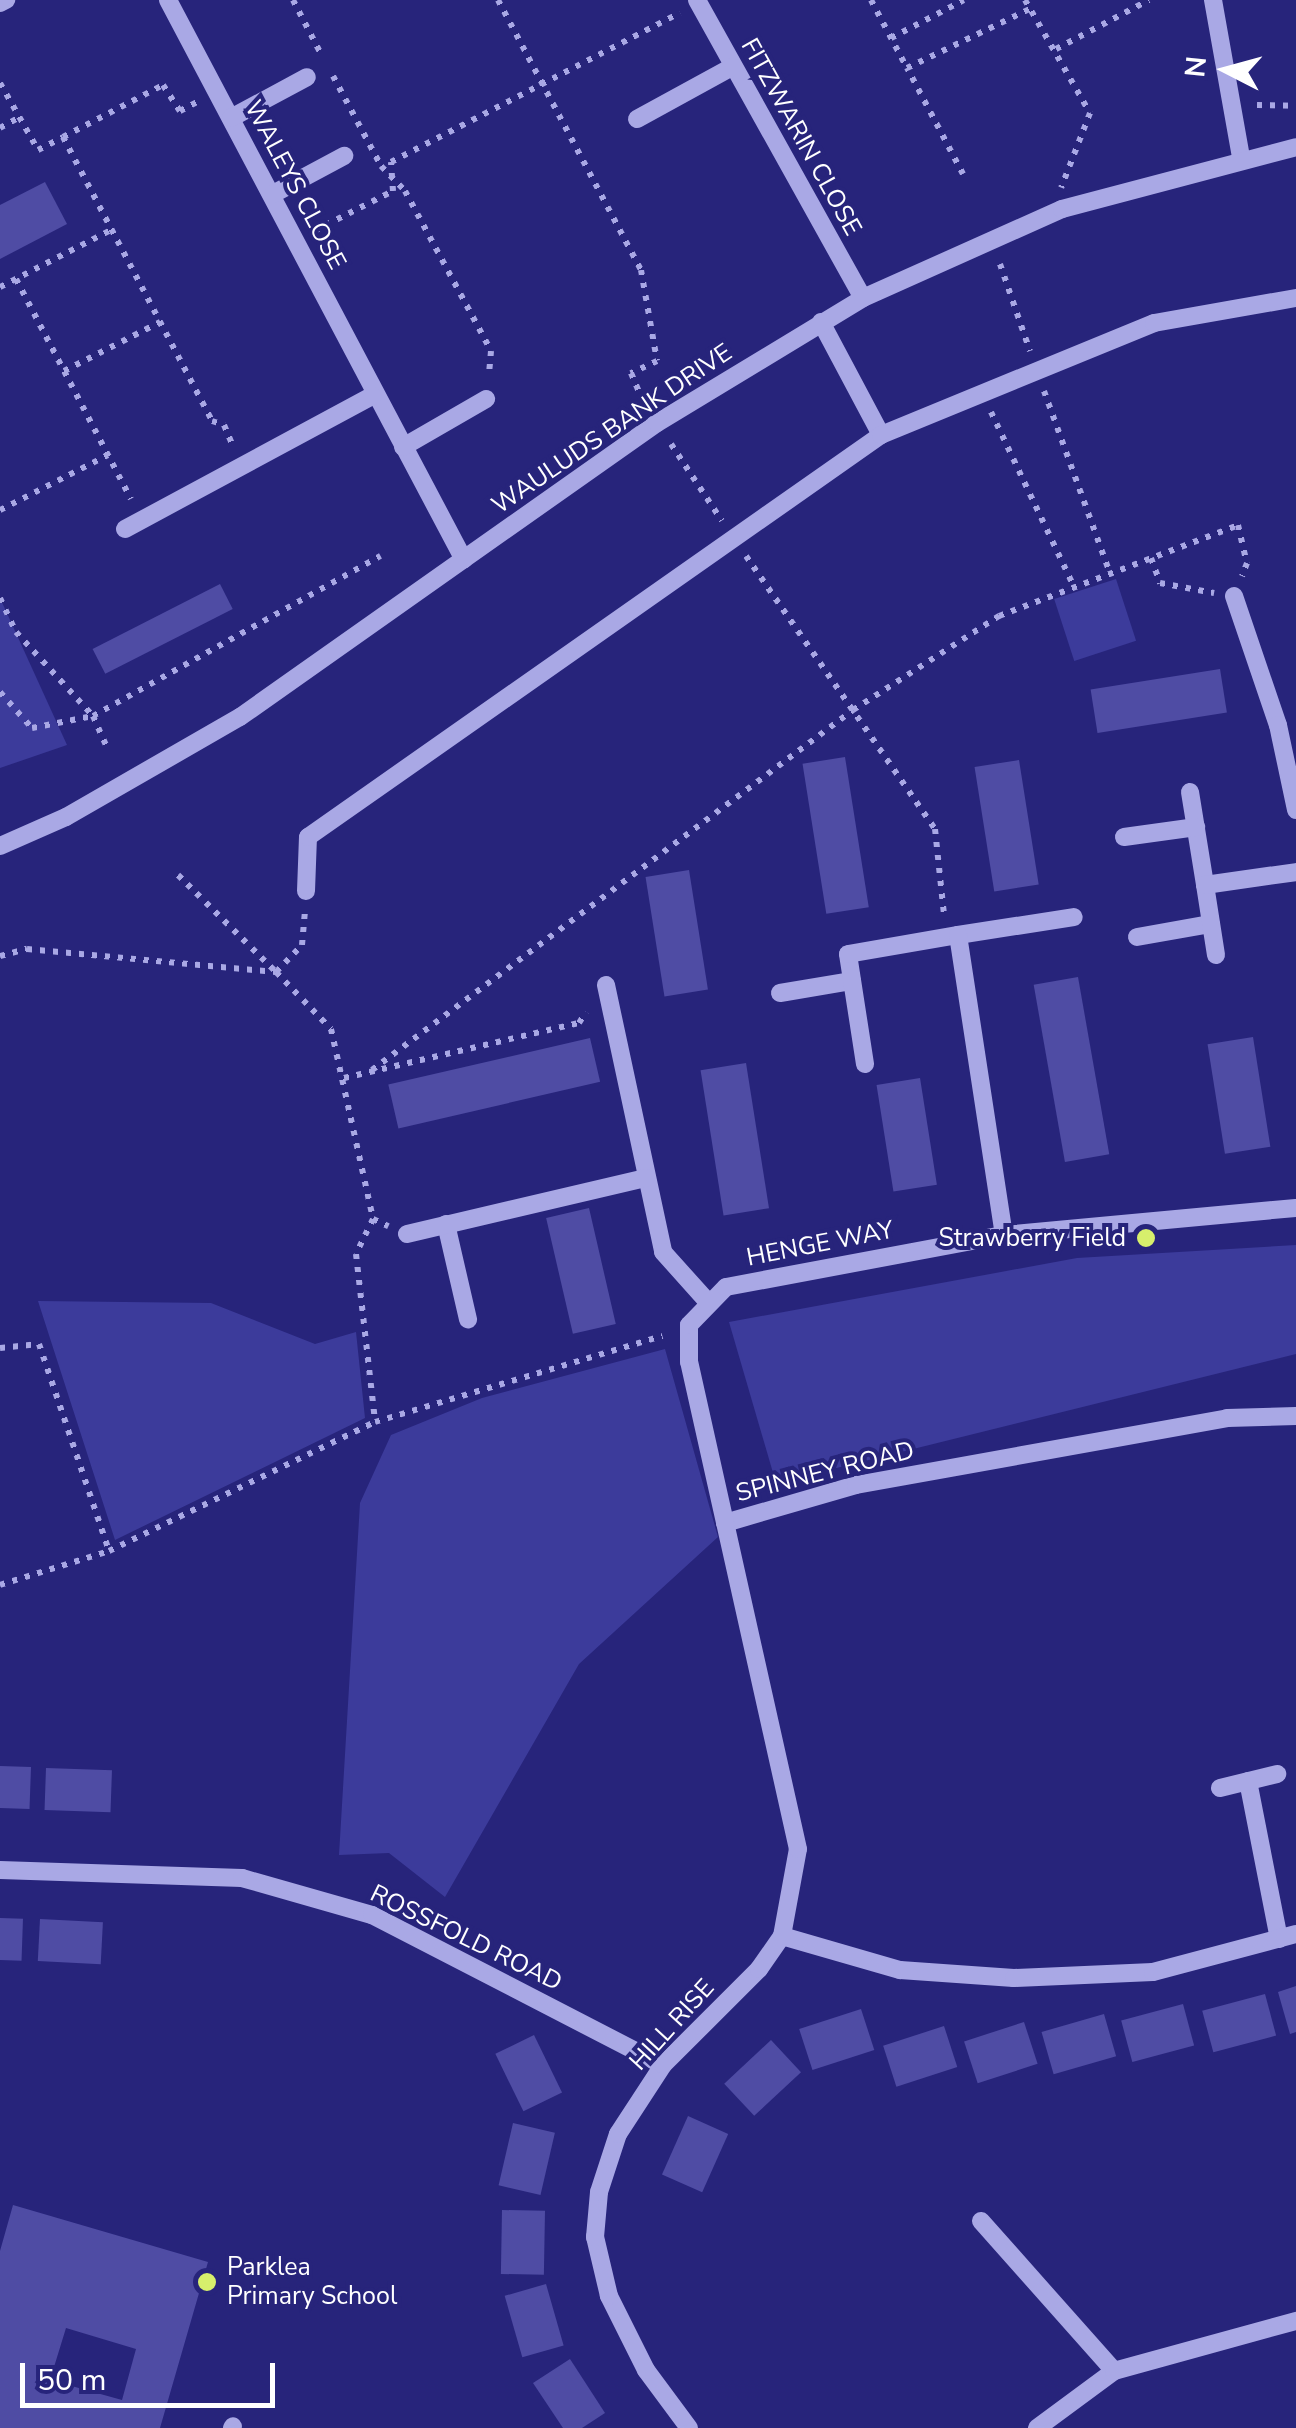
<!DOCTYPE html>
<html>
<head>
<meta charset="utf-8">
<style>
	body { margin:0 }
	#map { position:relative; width:1296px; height:2428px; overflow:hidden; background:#27247b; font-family:"Nunito Sans",sans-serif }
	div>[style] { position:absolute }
	.green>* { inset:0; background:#3c3b9b; transform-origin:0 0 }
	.building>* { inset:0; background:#4f4ca4; transform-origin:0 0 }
	.path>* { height:6px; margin-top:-3px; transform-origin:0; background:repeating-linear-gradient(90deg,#a9a8e5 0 5px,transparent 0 13px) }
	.minor>* { height:18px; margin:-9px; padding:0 9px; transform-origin:9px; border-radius:9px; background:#a9a8e5 }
	.dots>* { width:28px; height:28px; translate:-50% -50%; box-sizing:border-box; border:5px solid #27247b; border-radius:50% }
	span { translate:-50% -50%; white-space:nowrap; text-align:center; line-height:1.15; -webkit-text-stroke:8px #27247b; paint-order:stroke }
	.street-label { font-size:25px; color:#fff }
	.poi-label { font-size:25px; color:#fff }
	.right { translate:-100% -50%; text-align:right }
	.left { translate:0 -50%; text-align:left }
	.north { position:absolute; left:1176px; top:20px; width:100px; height:100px; -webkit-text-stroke:8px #27247b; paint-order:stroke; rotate:276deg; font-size:28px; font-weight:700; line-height:40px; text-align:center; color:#fff }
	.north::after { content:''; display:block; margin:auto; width:35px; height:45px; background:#fff; clip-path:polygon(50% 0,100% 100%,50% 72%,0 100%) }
	.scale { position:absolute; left:20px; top:2363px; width:255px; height:45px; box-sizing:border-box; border:5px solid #fff; border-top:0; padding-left:12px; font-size:30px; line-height:35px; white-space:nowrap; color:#fff; -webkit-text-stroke:8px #27247b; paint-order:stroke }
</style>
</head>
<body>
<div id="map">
	<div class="green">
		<div style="left:1116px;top:579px;width:65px;height:65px;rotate:72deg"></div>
		<div style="clip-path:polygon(0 598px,67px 745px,0 768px)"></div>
		<div style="clip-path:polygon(1296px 1245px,1296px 1354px,776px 1483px,729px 1322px,1077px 1258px)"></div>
		<div style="clip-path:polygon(38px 1301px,211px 1303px,315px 1344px,356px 1332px,365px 1418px,115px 1540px)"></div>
		<div style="clip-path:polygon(665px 1349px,718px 1537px,579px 1664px,445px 1897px,389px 1853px,339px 1855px,360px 1503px,391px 1435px,482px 1398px)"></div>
	</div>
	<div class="building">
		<div style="clip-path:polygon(45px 182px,67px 224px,0 259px,0 205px)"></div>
		<div style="left:220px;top:584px;width:28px;height:143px;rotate:63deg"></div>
		<div style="left:1220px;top:669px;width:44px;height:131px;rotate:81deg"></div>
		<div style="left:845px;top:757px;width:152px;height:43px;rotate:81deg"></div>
		<div style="left:1019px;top:760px;width:126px;height:45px;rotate:81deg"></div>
		<div style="left:689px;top:870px;width:121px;height:44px;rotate:81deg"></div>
		<div style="left:1078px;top:977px;width:180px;height:45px;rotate:80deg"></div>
		<div style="left:1253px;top:1037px;width:111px;height:46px;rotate:81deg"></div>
		<div style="left:590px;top:1038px;width:45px;height:207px;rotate:77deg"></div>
		<div style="left:746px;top:1063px;width:147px;height:46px;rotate:81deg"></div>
		<div style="left:920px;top:1078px;width:108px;height:44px;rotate:81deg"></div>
		<div style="left:589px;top:1208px;width:119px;height:44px;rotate:77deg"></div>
		<div style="left:0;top:1766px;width:31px;height:42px;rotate:2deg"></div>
		<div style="left:46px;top:1768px;width:66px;height:42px;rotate:2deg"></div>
		<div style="left:0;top:1918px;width:23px;height:42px;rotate:2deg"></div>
		<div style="left:40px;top:1919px;width:63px;height:42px;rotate:3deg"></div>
		<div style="clip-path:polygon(1296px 1986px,1296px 2032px,1290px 2034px,1278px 1992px)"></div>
		<div style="left:1265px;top:1994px;width:43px;height:65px;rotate:75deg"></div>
		<div style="left:1183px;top:2004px;width:43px;height:64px;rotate:75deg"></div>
		<div style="left:861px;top:2009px;width:43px;height:65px;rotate:72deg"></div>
		<div style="left:1104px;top:2014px;width:44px;height:65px;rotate:74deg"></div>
		<div style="left:1024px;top:2022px;width:44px;height:63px;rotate:72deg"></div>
		<div style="left:944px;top:2026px;width:43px;height:64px;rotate:72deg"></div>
		<div style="left:534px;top:2035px;width:64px;height:43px;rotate:64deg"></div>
		<div style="left:771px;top:2040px;width:44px;height:64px;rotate:47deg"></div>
		<div style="left:688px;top:2116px;width:44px;height:64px;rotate:24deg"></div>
		<div style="left:513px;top:2123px;width:43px;height:64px;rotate:13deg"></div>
		<div style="clip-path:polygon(evenodd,13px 2205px,208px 2262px,160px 2428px,0 2428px,0 2251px,13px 2205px,66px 2328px,136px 2349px,122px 2400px,50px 2380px,66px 2328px)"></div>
		<div style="left:502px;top:2210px;width:43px;height:64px;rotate:1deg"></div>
		<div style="left:546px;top:2284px;width:64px;height:43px;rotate:74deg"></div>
		<div style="clip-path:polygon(570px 2359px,605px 2413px,582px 2428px,563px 2428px,533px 2383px)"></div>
	</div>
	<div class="path">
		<div style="left:293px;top:0;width:63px;rotate:62.6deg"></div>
		<div style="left:498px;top:0;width:306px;rotate:62.1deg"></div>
		<div style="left:641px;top:270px;width:92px;rotate:80deg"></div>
		<div style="left:657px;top:361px;width:29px;rotate:155deg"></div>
		<div style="left:631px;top:373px;width:30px;rotate:67deg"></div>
		<div style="left:871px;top:0;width:77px;rotate:62.1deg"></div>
		<div style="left:1025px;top:0;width:130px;rotate:60.1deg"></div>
		<div style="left:1090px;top:113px;width:80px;rotate:111.1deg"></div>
		<div style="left:891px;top:38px;width:82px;rotate:-27.5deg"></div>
		<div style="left:1056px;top:49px;width:105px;rotate:-27.8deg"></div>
		<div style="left:333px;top:76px;width:102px;rotate:61.9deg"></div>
		<div style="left:381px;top:166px;width:35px;rotate:46deg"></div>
		<div style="left:405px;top:191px;width:182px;rotate:61.7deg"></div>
		<div style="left:491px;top:351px;width:24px;rotate:95deg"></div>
		<div style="left:0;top:83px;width:77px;rotate:60.4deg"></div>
		<div style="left:38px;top:150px;width:28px;rotate:-27deg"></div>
		<div style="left:63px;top:137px;width:321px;rotate:62.3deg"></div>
		<div style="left:212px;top:421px;width:13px;rotate:18deg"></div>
		<div style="left:224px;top:425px;width:23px;rotate:67deg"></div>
		<div style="left:1257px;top:105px;width:39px;rotate:1deg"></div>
		<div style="left:0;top:128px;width:23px;rotate:-29deg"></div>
		<div style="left:63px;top:137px;width:113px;rotate:-27.5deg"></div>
		<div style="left:163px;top:85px;width:31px;rotate:57deg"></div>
		<div style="left:180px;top:111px;width:19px;rotate:-28deg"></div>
		<div style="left:963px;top:174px;width:120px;rotate:-117.8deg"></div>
		<div style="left:907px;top:68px;width:141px;rotate:-25.7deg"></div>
		<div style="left:314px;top:231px;width:89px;rotate:-26.9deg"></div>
		<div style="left:393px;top:191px;width:29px;rotate:-94deg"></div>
		<div style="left:391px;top:162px;width:325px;rotate:-27.3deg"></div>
		<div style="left:1000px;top:264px;width:92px;rotate:71deg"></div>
		<div style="left:16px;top:279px;width:248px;rotate:62.4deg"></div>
		<div style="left:0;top:287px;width:125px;rotate:-27.2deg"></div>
		<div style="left:64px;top:371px;width:108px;rotate:-27deg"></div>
		<div style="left:1044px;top:391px;width:194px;rotate:70.1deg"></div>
		<div style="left:991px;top:412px;width:194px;rotate:64.6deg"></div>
		<div style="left:671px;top:444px;width:92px;rotate:56.5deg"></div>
		<div style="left:0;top:510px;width:121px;rotate:-27deg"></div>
		<div style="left:746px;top:556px;width:332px;rotate:55.3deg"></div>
		<div style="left:935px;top:829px;width:85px;rotate:84deg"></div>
		<div style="left:1151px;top:558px;width:27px;rotate:70deg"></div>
		<div style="left:1160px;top:583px;width:55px;rotate:10.5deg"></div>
		<div style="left:0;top:598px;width:38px;rotate:65deg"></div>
		<div style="left:16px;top:632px;width:114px;rotate:47.5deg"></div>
		<div style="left:93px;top:716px;width:329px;rotate:-29.1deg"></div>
		<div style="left:0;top:692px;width:48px;rotate:48.4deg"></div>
		<div style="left:32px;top:728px;width:62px;rotate:-11.1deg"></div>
		<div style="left:93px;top:716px;width:35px;rotate:66deg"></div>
		<div style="left:178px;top:875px;width:138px;rotate:44.7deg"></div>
		<div style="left:276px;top:972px;width:37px;rotate:-46deg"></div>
		<div style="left:302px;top:945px;width:34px;rotate:-85deg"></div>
		<div style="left:0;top:956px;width:28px;rotate:-15deg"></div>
		<div style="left:27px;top:949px;width:250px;rotate:5.3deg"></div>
		<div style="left:276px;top:972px;width:79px;rotate:46deg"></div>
		<div style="left:331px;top:1029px;width:195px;rotate:77.5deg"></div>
		<div style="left:373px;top:1219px;width:17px;rotate:25deg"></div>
		<div style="left:372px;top:1070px;width:601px;rotate:-36.81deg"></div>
		<div style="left:853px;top:710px;width:174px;rotate:-32.8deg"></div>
		<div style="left:999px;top:616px;width:256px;rotate:-20.8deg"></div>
		<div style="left:1238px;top:525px;width:39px;rotate:77deg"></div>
		<div style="left:1247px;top:563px;width:14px;rotate:111deg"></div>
		<div style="left:344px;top:1078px;width:241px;rotate:-13.2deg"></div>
		<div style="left:579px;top:1023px;width:13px;rotate:-58deg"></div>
		<div style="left:373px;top:1219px;width:39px;rotate:116deg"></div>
		<div style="left:356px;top:1254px;width:169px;rotate:83.5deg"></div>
		<div style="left:0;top:1348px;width:39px;rotate:-6deg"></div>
		<div style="left:39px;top:1344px;width:219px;rotate:71.3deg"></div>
		<div style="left:0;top:1585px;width:114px;rotate:-17.3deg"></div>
		<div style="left:109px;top:1551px;width:296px;rotate:-25.9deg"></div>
		<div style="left:375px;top:1422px;width:300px;rotate:-16.7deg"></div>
	</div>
	<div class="minor">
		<div style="left:168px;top:0;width:633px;rotate:62.14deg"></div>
		<div style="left:697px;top:0;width:341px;rotate:60.9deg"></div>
		<div style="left:1213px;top:0;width:159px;rotate:79.9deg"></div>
		<div style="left:0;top:3px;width:7px;rotate:-27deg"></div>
		<div style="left:231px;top:118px;width:86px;rotate:-28.3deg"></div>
		<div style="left:637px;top:119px;width:108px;rotate:-28.7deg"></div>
		<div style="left:273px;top:194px;width:81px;rotate:-28.2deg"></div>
		<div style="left:821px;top:322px;width:128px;rotate:62deg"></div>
		<div style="left:403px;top:447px;width:96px;rotate:-30deg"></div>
		<div style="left:125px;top:529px;width:281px;rotate:-28.3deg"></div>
		<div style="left:1234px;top:596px;width:136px;rotate:71.2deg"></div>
		<div style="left:1278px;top:725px;width:87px;rotate:78deg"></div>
		<div style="left:1190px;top:792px;width:94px;rotate:80.8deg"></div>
		<div style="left:1124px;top:837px;width:73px;rotate:-7.9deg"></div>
		<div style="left:0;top:846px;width:72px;rotate:-23.7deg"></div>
		<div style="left:66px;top:817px;width:201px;rotate:-29.9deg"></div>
		<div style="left:240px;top:717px;width:510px;rotate:-35.19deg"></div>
		<div style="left:657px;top:423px;width:241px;rotate:-31.2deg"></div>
		<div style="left:863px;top:298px;width:218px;rotate:-24.1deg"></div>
		<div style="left:1062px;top:209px;width:242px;rotate:-14.8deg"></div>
		<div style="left:306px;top:891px;width:54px;rotate:-87.9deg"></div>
		<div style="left:308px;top:837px;width:700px;rotate:-35.05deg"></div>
		<div style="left:881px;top:435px;width:295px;rotate:-22.3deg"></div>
		<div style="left:1154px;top:323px;width:144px;rotate:-10deg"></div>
		<div style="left:958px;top:935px;width:117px;rotate:-8.8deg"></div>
		<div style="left:1137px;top:937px;width:75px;rotate:-10deg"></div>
		<div style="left:1216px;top:955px;width:71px;rotate:-98.9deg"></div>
		<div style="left:1205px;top:885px;width:92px;rotate:-8.1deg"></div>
		<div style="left:606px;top:985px;width:273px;rotate:77.9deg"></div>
		<div style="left:663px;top:1252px;width:66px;rotate:48.1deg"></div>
		<div style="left:780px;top:993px;width:73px;rotate:-9.5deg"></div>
		<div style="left:865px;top:1064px;width:111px;rotate:-98.8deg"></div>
		<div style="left:848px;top:954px;width:112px;rotate:-9.8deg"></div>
		<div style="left:958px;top:935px;width:304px;rotate:81.3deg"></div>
		<div style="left:446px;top:1224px;width:98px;rotate:77deg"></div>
		<div style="left:407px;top:1234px;width:245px;rotate:-13.2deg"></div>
		<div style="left:725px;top:1523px;width:136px;rotate:-16.2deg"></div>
		<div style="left:856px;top:1485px;width:377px;rotate:-10.2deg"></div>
		<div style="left:1227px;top:1418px;width:69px;rotate:-1.7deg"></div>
		<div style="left:1248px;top:1781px;width:161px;rotate:78.9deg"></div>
		<div style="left:1220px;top:1788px;width:59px;rotate:-13.8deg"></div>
		<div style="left:0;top:1870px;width:242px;rotate:1.9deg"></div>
		<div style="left:242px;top:1878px;width:135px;rotate:15.9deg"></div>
		<div style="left:372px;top:1915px;width:327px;rotate:27.3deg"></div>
		<div style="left:782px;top:1936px;width:123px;rotate:16.1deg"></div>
		<div style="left:900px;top:1970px;width:114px;rotate:4deg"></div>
		<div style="left:1014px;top:1978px;width:139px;rotate:-2.5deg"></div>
		<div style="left:1153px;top:1972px;width:148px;rotate:-14.9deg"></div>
		<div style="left:981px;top:2221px;width:200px;rotate:48.4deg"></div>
		<div style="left:232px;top:2428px;width:2px;rotate:-63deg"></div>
		<div style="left:689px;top:2428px;width:72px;rotate:-126.6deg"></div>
		<div style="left:646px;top:2370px;width:83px;rotate:-116.6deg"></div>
		<div style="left:609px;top:2296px;width:61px;rotate:-103.3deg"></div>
		<div style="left:595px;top:2237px;width:45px;rotate:-84.9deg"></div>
		<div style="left:599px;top:2192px;width:61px;rotate:-71.9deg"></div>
		<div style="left:618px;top:2134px;width:82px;rotate:-56.9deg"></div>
		<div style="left:663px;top:2065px;width:136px;rotate:-45deg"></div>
		<div style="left:759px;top:1969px;width:40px;rotate:-55.1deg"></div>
		<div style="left:782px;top:1936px;width:88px;rotate:-79.6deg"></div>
		<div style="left:798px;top:1849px;width:499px;rotate:-102.6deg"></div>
		<div style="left:689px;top:1362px;width:37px;rotate:-90deg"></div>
		<div style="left:689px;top:1325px;width:53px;rotate:-45.8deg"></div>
		<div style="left:726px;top:1287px;width:283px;rotate:-10.6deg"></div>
		<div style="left:1004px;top:1235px;width:293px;rotate:-5.3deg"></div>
		<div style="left:1037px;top:2428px;width:96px;rotate:-36.5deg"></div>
		<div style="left:1114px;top:2371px;width:189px;rotate:-15.4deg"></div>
	</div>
	<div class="dots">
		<div style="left:1146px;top:1238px;background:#d7ef6c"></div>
		<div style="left:207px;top:2282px;background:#d7ef6c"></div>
	</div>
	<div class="street-label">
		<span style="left:801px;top:137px;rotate:61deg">FITZWARIN CLOSE</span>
		<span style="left:295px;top:185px;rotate:62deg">WALEYS CLOSE</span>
		<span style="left:612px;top:429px;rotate:-34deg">WAULUDS BANK DRIVE</span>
		<span style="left:820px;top:1244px;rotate:-11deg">HENGE WAY</span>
		<span style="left:825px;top:1472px;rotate:-14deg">SPINNEY ROAD</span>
		<span style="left:466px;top:1938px;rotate:26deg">ROSSFOLD ROAD</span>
		<span style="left:672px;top:2025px;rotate:-48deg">HILL RISE</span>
	</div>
	<div class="poi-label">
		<span class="right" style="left:1126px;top:1238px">Strawberry Field</span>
		<span class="left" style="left:227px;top:2282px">Parklea<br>Primary School</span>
	</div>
	<div class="north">N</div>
	<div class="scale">50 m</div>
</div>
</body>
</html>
